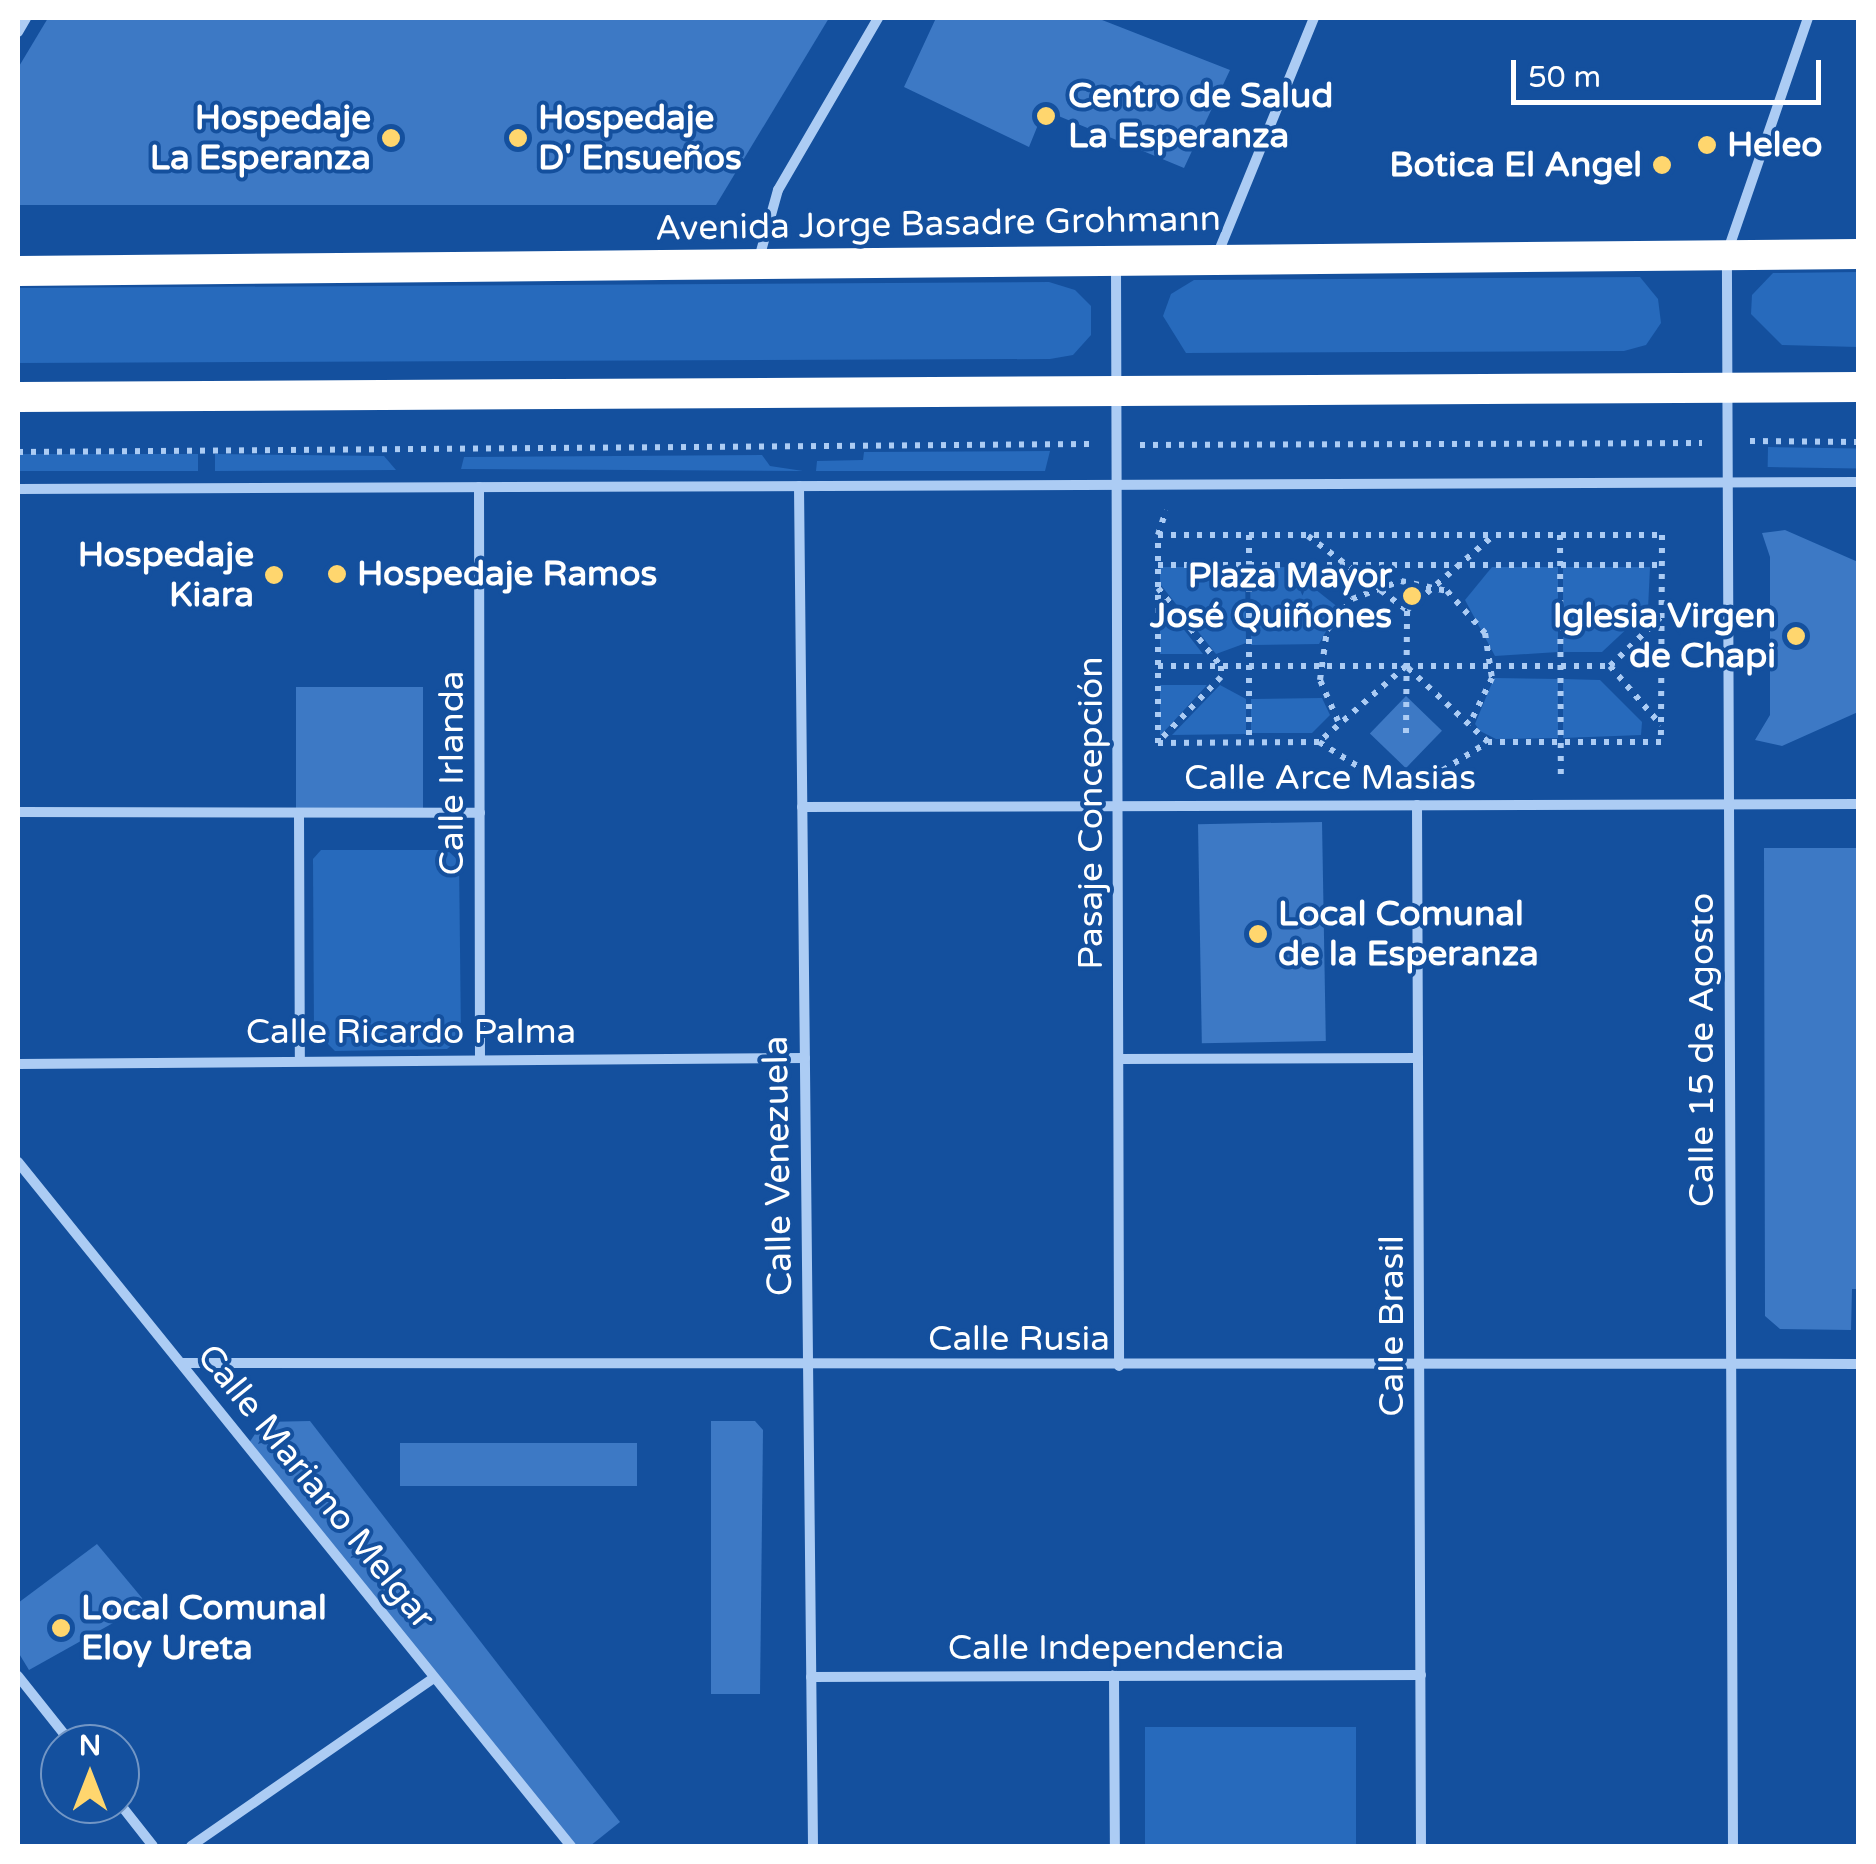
<!DOCTYPE html>
<html>
<head>
<meta charset="utf-8">
<style>
	body { margin:0 }
	#map { position:relative; width:1876px; height:1864px; overflow:hidden; background:#14509e; font-family:"Varela Round",sans-serif }
	div>[style] { position:absolute }
	.green>* { inset:0; background:#276abc; transform-origin:0 0 }
	.building>* { inset:0; background:#3d79c5; transform-origin:0 0 }
	.path>* { height:6px; margin-top:-3px; transform-origin:0; background:repeating-linear-gradient(90deg,#acccf4 0 5px,transparent 0 13px) }
	.street>* { height:10px; margin:-5px; padding:0 5px; transform-origin:5px; border-radius:5px; background:#acccf4 }
	.highway>* { height:30px; margin:-15px; padding:0 15px; transform-origin:15px; border-radius:15px; background:#fff }
	.dots>* { width:28px; height:28px; translate:-50% -50%; box-sizing:border-box; border:5px solid #14509e; border-radius:50% }
	span { translate:-50% -50%; white-space:nowrap; text-align:center; line-height:1.15; -webkit-text-stroke:8px #14509e; paint-order:stroke }
	.poi-label { font-size:35px; color:#fff; font-weight:700 }
	.left { translate:0 -50%; text-align:left }
	.right { translate:-100% -50%; text-align:right }
	.street-label { font-size:35px; color:#fff }
	.frame { position:absolute; inset:0; border:20px solid #fff; pointer-events:none }
	.north { position:absolute; left:40px; top:1724px; width:100px; height:100px; box-sizing:border-box; background:#14509e; border:2px solid #7296c5; border-radius:50%; rotate:0deg; font-size:28px; font-weight:700; line-height:40px; text-align:center; color:#fff }
	.north::after { content:''; display:block; margin:auto; width:35px; height:45px; background:#ffd66e; clip-path:polygon(50% 0,100% 100%,50% 72%,0 100%) }
	.scale { position:absolute; left:1511px; top:60px; width:310px; height:45px; box-sizing:border-box; border:5px solid #fff; border-top:0; padding-left:12px; font-size:30px; line-height:35px; white-space:nowrap; color:#fff; -webkit-text-stroke:8px #14509e; paint-order:stroke }
</style>
</head>
<body>
<div id="map">
	<div class="green">
		<div style="clip-path:polygon(1858px 272px,1858px 347px,1782px 345px,1751px 314px,1752px 295px,1773px 273px)"></div>
		<div style="clip-path:polygon(1640px 277px,1658px 299px,1661px 323px,1646px 345px,1624px 351px,1186px 353px,1163px 316px,1171px 294px,1194px 280px)"></div>
		<div style="clip-path:polygon(1049px 282px,1075px 290px,1091px 306px,1091px 335px,1073px 355px,1050px 359px,18px 363px,18px 288px)"></div>
		<div style="left:1768px;top:447px;width:90px;height:20px;rotate:1deg"></div>
		<div style="clip-path:polygon(1050px 451px,1045px 471px,816px 471px,817px 461px,863px 460px,864px 452px)"></div>
		<div style="left:198px;top:454px;width:17px;height:180px;rotate:90deg"></div>
		<div style="clip-path:polygon(215px 454px,384px 456px,396px 470px,215px 471px)"></div>
		<div style="clip-path:polygon(762px 455px,770px 466px,803px 471px,461px 469px,464px 457px)"></div>
		<div style="clip-path:polygon(1160px 567px,1245px 567px,1246px 643px,1216px 654px,1160px 584px)"></div>
		<div style="clip-path:polygon(1287px 567px,1339px 608px,1319px 644px,1251px 645px,1250px 568px)"></div>
		<div style="clip-path:polygon(1492px 567px,1558px 567px,1558px 652px,1495px 656px,1465px 600px)"></div>
		<div style="clip-path:polygon(1563px 567px,1650px 567px,1648px 609px,1602px 652px,1563px 652px)"></div>
		<div style="clip-path:polygon(1160px 599px,1203px 654px,1160px 654px)"></div>
		<div style="clip-path:polygon(1494px 678px,1558px 679px,1558px 738px,1496px 739px,1480px 731px,1475px 724px)"></div>
		<div style="clip-path:polygon(1563px 679px,1600px 680px,1642px 722px,1641px 735px,1563px 738px)"></div>
		<div style="clip-path:polygon(1160px 685px,1207px 685px,1160px 736px)"></div>
		<div style="clip-path:polygon(1220px 685px,1246px 699px,1246px 734px,1172px 735px)"></div>
		<div style="clip-path:polygon(1322px 698px,1330px 715px,1312px 733px,1251px 733px,1251px 699px)"></div>
		<div style="clip-path:polygon(321px 850px,447px 850px,459px 861px,461px 1038px,447px 1049px,335px 1051px,314px 1030px,313px 859px)"></div>
		<div style="left:1145px;top:1727px;width:211px;height:119px"></div>
	</div>
	<div class="building">
		<div style="clip-path:polygon(48px 18px,829px 18px,716px 205px,18px 205px,18px 68px)"></div>
		<div style="clip-path:polygon(936px 18px,1097px 18px,1230px 70px,1184px 168px,1044px 110px,1029px 147px,904px 87px)"></div>
		<div style="clip-path:polygon(1785px 530px,1858px 562px,1858px 712px,1782px 746px,1755px 740px,1770px 715px,1770px 557px,1762px 533px)"></div>
		<div style="left:296px;top:687px;width:127px;height:124px"></div>
		<div style="left:1406px;top:696px;width:50px;height:52px;rotate:44deg"></div>
		<div style="left:1322px;top:822px;width:219px;height:124px;rotate:89deg"></div>
		<div style="clip-path:polygon(1764px 848px,1858px 848px,1858px 1289px,1852px 1289px,1851px 1330px,1780px 1329px,1765px 1316px)"></div>
		<div style="clip-path:polygon(310px 1421px,620px 1822px,590px 1846px,574px 1846px,249px 1443px,263px 1422px)"></div>
		<div style="clip-path:polygon(711px 1421px,755px 1421px,763px 1430px,760px 1694px,711px 1694px)"></div>
		<div style="left:637px;top:1443px;width:43px;height:237px;rotate:90deg"></div>
		<div style="clip-path:polygon(97px 1544px,147px 1604px,29px 1670px,18px 1652px,18px 1603px)"></div>
	</div>
	<div class="path">
		<div style="left:1750px;top:441px;width:108px;rotate:0.5deg"></div>
		<div style="left:1140px;top:445px;width:562px;rotate:-0.2deg"></div>
		<div style="left:18px;top:452px;width:1074px;rotate:-0.43deg"></div>
		<div style="left:1158px;top:535px;width:504px"></div>
		<div style="left:1662px;top:535px;width:207px;rotate:90.3deg"></div>
		<div style="left:1661px;top:742px;width:173px;rotate:180deg"></div>
		<div style="left:1488px;top:742px;width:112px;rotate:-137.2deg"></div>
		<div style="left:1406px;top:666px;width:116px;rotate:138.9deg"></div>
		<div style="left:1249px;top:535px;width:207px;rotate:90deg"></div>
		<div style="left:1560px;top:535px;width:244px;rotate:89.8deg"></div>
		<div style="left:1308px;top:536px;width:124px;rotate:36.8deg"></div>
		<div style="left:1158px;top:565px;width:505px"></div>
		<div style="left:1158px;top:588px;width:100px;rotate:51.1deg"></div>
		<div style="left:1221px;top:666px;width:11px;rotate:90deg"></div>
		<div style="left:1221px;top:677px;width:91px;rotate:134.1deg"></div>
		<div style="left:1158px;top:666px;width:452px"></div>
		<div style="left:1610px;top:666px;width:74px;rotate:-43.9deg"></div>
		<div style="left:1610px;top:666px;width:78px;rotate:49.2deg"></div>
		<div style="left:1338px;top:721px;width:45px;rotate:-113.7deg"></div>
		<div style="left:1320px;top:680px;width:50px;rotate:-82deg"></div>
		<div style="left:1327px;top:630px;width:40px;rotate:-51deg"></div>
		<div style="left:1352px;top:599px;width:52px;rotate:-20.2deg"></div>
		<div style="left:1401px;top:581px;width:47px;rotate:12.3deg"></div>
		<div style="left:1447px;top:591px;width:57px;rotate:47.9deg"></div>
		<div style="left:1485px;top:633px;width:46px;rotate:81.2deg"></div>
		<div style="left:1492px;top:678px;width:52px;rotate:116.1deg"></div>
		<div style="left:1406px;top:733px;width:123px;rotate:-89.5deg"></div>
		<div style="left:1407px;top:610px;width:115px;rotate:-40.8deg"></div>
		<div style="left:1158px;top:743px;width:161px;rotate:-0.4deg"></div>
		<div style="left:1319px;top:742px;width:66px;rotate:32deg"></div>
		<div style="left:1158px;top:743px;width:208px;rotate:-90deg"></div>
		<div style="left:1158px;top:535px;width:26px;rotate:-72deg"></div>
		<div style="left:1432px;top:777px;width:66px;rotate:-32deg"></div>
	</div>
	<div class="street">
		<div style="left:18px;top:32px;width:16px;rotate:-60deg"></div>
		<div style="left:1216px;top:258px;width:259px;rotate:-67.8deg"></div>
		<div style="left:758px;top:262px;width:75px;rotate:-74.5deg"></div>
		<div style="left:778px;top:190px;width:199px;rotate:-59.8deg"></div>
		<div style="left:1116px;top:265px;width:1101px;rotate:89.84deg"></div>
		<div style="left:799px;top:486px;width:1360px;rotate:89.41deg"></div>
		<div style="left:479px;top:487px;width:572px;rotate:89.9deg"></div>
		<div style="left:18px;top:489px;width:1840px;rotate:-0.22deg"></div>
		<div style="left:1417px;top:805px;width:1041px;rotate:89.78deg"></div>
		<div style="left:802px;top:807px;width:1056px;rotate:-0.16deg"></div>
		<div style="left:18px;top:812px;width:462px;rotate:0.1deg"></div>
		<div style="left:299px;top:814px;width:246px;rotate:89.8deg"></div>
		<div style="left:1119px;top:1059px;width:299px;rotate:-0.2deg"></div>
		<div style="left:18px;top:1064px;width:787px;rotate:-0.44deg"></div>
		<div style="left:18px;top:1162px;width:880px;rotate:51.05deg"></div>
		<div style="left:181px;top:1363px;width:1677px;rotate:0.03deg"></div>
		<div style="left:1114px;top:1675px;width:171px;rotate:89.7deg"></div>
		<div style="left:18px;top:1676px;width:87px;rotate:51.5deg"></div>
		<div style="left:811px;top:1677px;width:610px;rotate:-0.19deg"></div>
		<div style="left:120px;top:1804px;width:53px;rotate:51.8deg"></div>
		<div style="left:191px;top:1846px;width:295px;rotate:-34.7deg"></div>
		<div style="left:1733px;top:1846px;width:1593px;rotate:-90.22deg"></div>
		<div style="left:1727px;top:253px;width:249px;rotate:-71deg"></div>
	</div>
	<div class="highway">
		<div style="left:18px;top:271px;width:1840px;rotate:-0.53deg"></div>
		<div style="left:18px;top:397px;width:1840px;rotate:-0.31deg"></div>
	</div>
	<div class="dots">
		<div style="left:1046px;top:116px;background:#ffd66e"></div>
		<div style="left:391px;top:138px;background:#ffd66e"></div>
		<div style="left:518px;top:138px;background:#ffd66e"></div>
		<div style="left:1707px;top:145px;background:#ffd66e"></div>
		<div style="left:1662px;top:165px;background:#ffd66e"></div>
		<div style="left:337px;top:574px;background:#ffd66e"></div>
		<div style="left:274px;top:575px;background:#ffd66e"></div>
		<div style="left:1412px;top:596px;background:#ffd66e"></div>
		<div style="left:1796px;top:636px;background:#ffd66e"></div>
		<div style="left:1258px;top:934px;background:#ffd66e"></div>
		<div style="left:61px;top:1628px;background:#ffd66e"></div>
	</div>
	<div class="poi-label">
		<span class="left" style="left:1068px;top:116px">Centro de Salud<br>La Esperanza</span>
		<span class="right" style="left:371px;top:138px">Hospedaje<br>La Esperanza</span>
		<span class="left" style="left:538px;top:138px">Hospedaje<br>D' Ensueños</span>
		<span class="left" style="left:1727px;top:145px">Heleo</span>
		<span class="right" style="left:1642px;top:165px">Botica El Angel</span>
		<span class="right" style="left:254px;top:575px">Hospedaje<br>Kiara</span>
		<span class="left" style="left:357px;top:574px">Hospedaje Ramos</span>
		<span class="right" style="left:1392px;top:596px">Plaza Mayor<br>José Quiñones</span>
		<span class="right" style="left:1776px;top:636px">Iglesia Virgen<br>de Chapi</span>
		<span class="left" style="left:1278px;top:934px">Local Comunal<br>de la Esperanza</span>
		<span class="left" style="left:81px;top:1628px">Local Comunal<br>Eloy Ureta</span>
	</div>
	<div class="street-label">
		<span style="left:938px;top:224px;rotate:-1deg">Avenida Jorge Basadre Grohmann</span>
		<span style="left:452px;top:773px;rotate:-90deg">Calle Irlanda</span>
		<span style="left:1330px;top:778px">Calle Arce Masias</span>
		<span style="left:1091px;top:813px;rotate:-90deg">Pasaje Concepción</span>
		<span style="left:411px;top:1032px">Calle Ricardo Palma</span>
		<span style="left:1702px;top:1050px;rotate:-90deg">Calle 15 de Agosto</span>
		<span style="left:778px;top:1166px;rotate:-91deg">Calle Venezuela</span>
		<span style="left:1392px;top:1326px;rotate:-90deg">Calle Brasil</span>
		<span style="left:1019px;top:1339px">Calle Rusia</span>
		<span style="left:316px;top:1487px;rotate:51deg">Calle Mariano Melgar</span>
		<span style="left:1116px;top:1648px">Calle Independencia</span>
	</div>
	<div class="frame"></div>
	<div class="north">N</div>
	<div class="scale">50 m</div>
</div>
</body>
</html>
